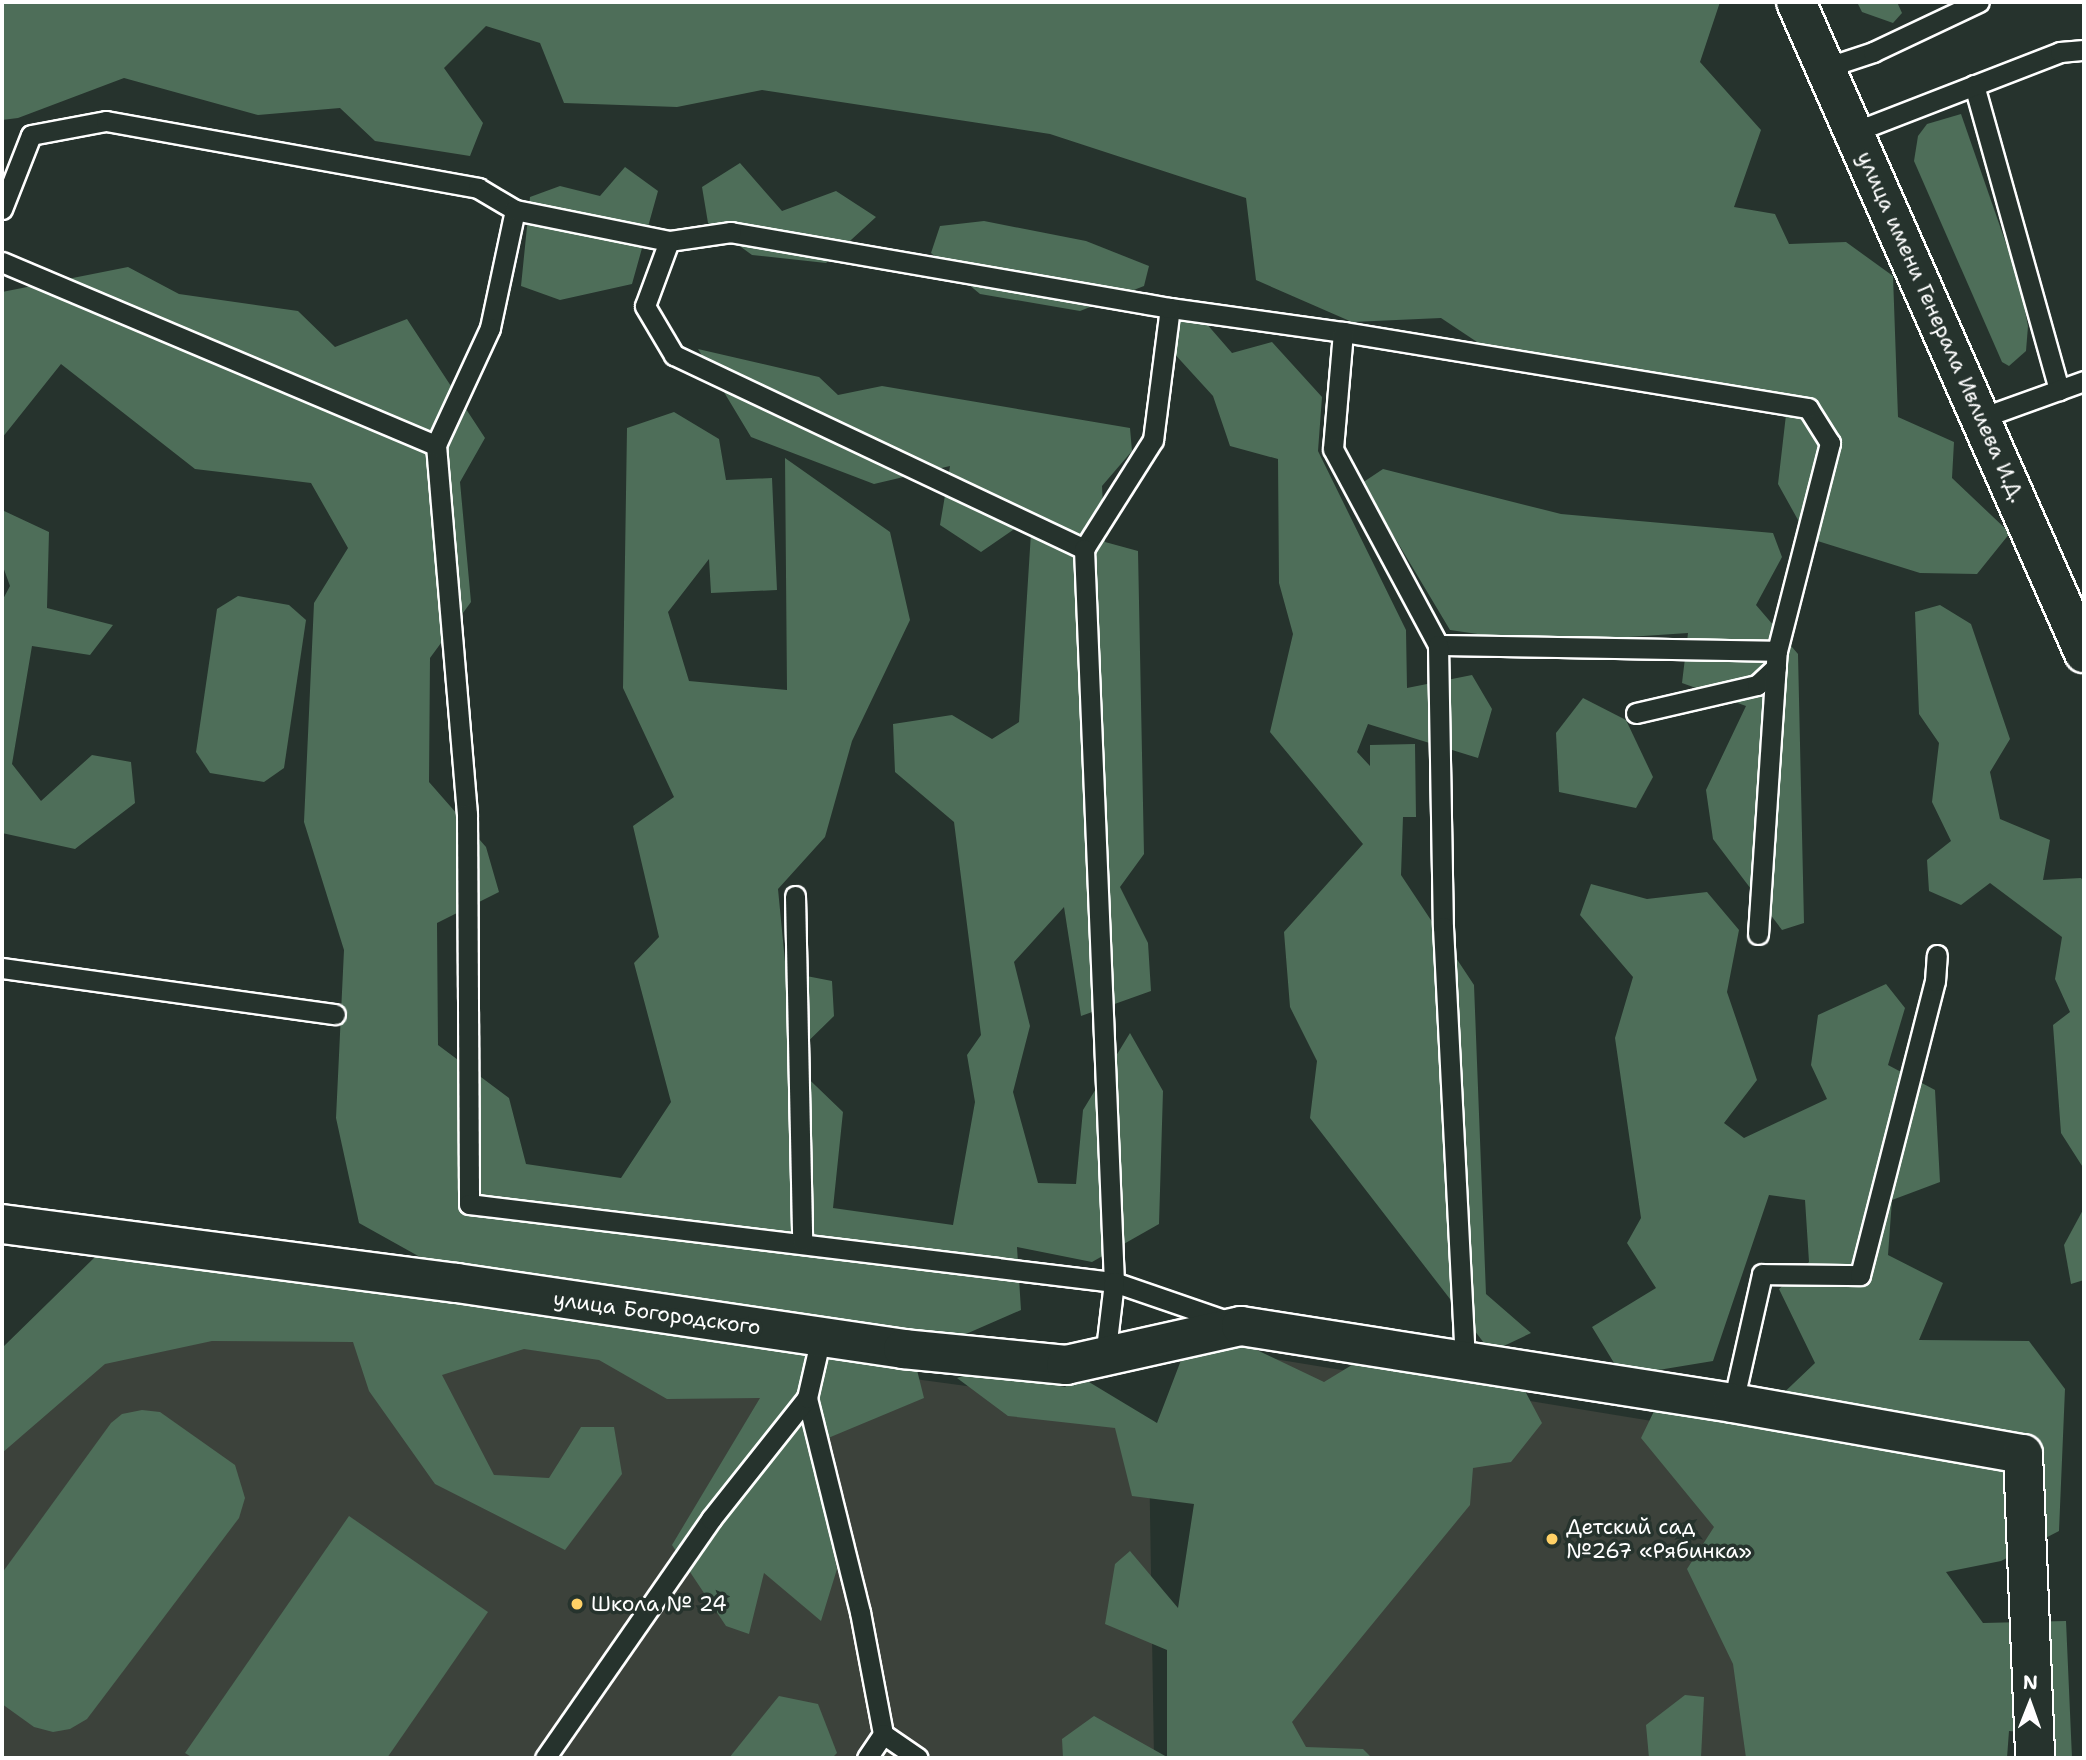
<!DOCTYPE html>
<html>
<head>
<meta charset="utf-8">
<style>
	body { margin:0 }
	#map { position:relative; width:2086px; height:1760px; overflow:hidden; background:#26332d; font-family:"Shantell Sans",sans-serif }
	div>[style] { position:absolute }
	.built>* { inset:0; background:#3c423b }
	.green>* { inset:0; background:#4e6e59 }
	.roads { filter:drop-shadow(2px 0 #fff) drop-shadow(-2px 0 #fff) drop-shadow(0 2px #fff) drop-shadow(0 -2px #fff) }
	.lane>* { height:19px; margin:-9.5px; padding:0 9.5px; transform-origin:9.5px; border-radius:9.5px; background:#26332d }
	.street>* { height:38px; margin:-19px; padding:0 19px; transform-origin:19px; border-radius:19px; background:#26332d }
	.secondary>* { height:38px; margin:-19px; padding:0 19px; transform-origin:19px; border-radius:19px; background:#26332d }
	.dots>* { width:19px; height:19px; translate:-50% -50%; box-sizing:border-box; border:4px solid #26332d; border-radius:50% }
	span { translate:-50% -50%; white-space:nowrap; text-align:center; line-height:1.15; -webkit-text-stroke:7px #26332d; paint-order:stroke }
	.street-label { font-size:21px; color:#fff }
	.poi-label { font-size:21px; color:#fff }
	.left { translate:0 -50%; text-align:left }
	.frame { position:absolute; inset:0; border:4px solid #fff; pointer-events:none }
	.north { position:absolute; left:1995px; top:1669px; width:70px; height:70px; -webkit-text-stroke:5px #26332d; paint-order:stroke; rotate:1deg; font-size:19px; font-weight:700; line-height:28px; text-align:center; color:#fff }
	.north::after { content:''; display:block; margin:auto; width:24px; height:32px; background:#fff; clip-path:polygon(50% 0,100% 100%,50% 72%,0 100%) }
</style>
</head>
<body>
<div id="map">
	<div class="built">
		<div style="clip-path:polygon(113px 1270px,1098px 1404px,1149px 1450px,1154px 1758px,2px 1758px,2px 1360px)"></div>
		<div style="clip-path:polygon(1214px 1349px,1853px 1454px,1828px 1758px,1222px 1758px)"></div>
	</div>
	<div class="green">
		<div style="clip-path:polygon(2px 2px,1720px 2px,1700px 62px,1761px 130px,1734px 207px,1775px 214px,1789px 244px,1846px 242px,1893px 276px,1898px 417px,1954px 442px,1952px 478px,2010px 533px,1977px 574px,1920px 573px,1808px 538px,1778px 484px,1787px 406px,1498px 356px,1441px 318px,1352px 322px,1256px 280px,1246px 198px,1050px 134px,762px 90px,677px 107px,564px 103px,540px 43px,486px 26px,444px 68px,483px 123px,470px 156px,375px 141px,340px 108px,258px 115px,124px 78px,18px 118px,2px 120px)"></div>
		<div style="clip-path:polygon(1857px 2px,1897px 2px,1902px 13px,1893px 23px,1862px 12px)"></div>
		<div style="clip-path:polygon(1961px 114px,2019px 281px,2028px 326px,2026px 351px,2009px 366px,2002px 362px,1914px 161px,1918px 136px,1927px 124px)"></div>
		<div style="clip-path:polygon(740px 163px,782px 211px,836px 191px,876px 217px,826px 263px,752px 255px,708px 223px,702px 187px)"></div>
		<div style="clip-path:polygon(625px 167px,658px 191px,632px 284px,560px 300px,521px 286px,530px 197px,560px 186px,600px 196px)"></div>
		<div style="clip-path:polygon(984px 221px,1086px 241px,1149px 266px,1144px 286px,1080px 311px,980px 294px,931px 253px,940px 226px)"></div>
		<div style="clip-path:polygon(128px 267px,179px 294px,298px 311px,335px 347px,407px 319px,485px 438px,460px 482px,471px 602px,430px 658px,429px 782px,486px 847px,499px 892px,437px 923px,438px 1045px,509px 1098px,526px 1164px,621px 1178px,671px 1102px,634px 963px,659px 937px,633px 826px,674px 797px,623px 688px,627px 428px,674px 412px,719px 439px,726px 480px,772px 478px,777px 590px,711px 593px,709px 559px,668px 612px,689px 681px,787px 690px,785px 458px,890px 532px,910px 620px,852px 741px,825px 837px,778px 889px,786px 972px,832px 981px,834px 1016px,789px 1060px,843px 1112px,833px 1208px,953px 1225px,975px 1102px,967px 1055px,981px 1035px,954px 822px,895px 772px,893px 724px,952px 715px,992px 739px,1019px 722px,1032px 517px,981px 552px,940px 525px,950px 466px,874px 484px,751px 437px,698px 349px,819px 377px,838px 395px,882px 386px,1130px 428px,1132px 451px,1102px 486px,1105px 542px,1138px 551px,1144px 854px,1120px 887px,1148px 943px,1151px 991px,1081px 1016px,1064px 907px,1014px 962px,1030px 1026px,1013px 1092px,1038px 1183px,1076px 1184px,1083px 1110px,1130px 1033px,1163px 1091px,1159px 1224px,1092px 1262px,1017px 1247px,1021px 1310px,959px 1337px,429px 1262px,359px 1223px,336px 1118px,344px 950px,304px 822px,314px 603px,348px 548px,311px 483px,195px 469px,61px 364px,2px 438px,2px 292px)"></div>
		<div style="clip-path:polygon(1192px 307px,1232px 353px,1272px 342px,1322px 397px,1318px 451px,1406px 630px,1407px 688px,1472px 675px,1492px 709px,1478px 758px,1368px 724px,1357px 752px,1370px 766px,1370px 745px,1415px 744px,1416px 817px,1403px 817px,1401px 875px,1474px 985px,1486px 1294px,1531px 1333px,1491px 1352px,1310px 1118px,1317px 1061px,1290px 1007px,1284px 932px,1363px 844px,1270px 732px,1293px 634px,1279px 583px,1278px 459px,1230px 446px,1213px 396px,1160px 338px)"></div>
		<div style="clip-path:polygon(1383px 469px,1561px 514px,1773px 533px,1782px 557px,1756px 605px,1798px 654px,1804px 923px,1782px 930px,1713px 839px,1706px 790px,1746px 706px,1682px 683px,1688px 633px,1539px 643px,1450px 630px,1362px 483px)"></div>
		<div style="clip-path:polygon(2px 510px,49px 532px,47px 608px,113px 625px,90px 655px,32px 646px,12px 764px,41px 801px,92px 755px,131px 762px,135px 803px,75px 849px,2px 833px,2px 601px,10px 586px,2px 564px)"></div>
		<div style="clip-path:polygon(238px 596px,289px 605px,306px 620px,284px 768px,264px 782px,210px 773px,196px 752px,217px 609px)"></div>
		<div style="clip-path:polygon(1940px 605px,1971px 624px,2010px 739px,1990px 772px,2000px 819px,2050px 840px,2043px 880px,2081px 878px,2084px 882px,2084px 1169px,2061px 1133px,2053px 1025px,2070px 1012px,2055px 979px,2062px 937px,1990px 883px,1961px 905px,1929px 891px,1927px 860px,1951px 841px,1932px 802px,1939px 743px,1919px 714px,1915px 612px)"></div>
		<div style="clip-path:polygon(1583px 698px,1626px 720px,1653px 777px,1636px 808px,1559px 792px,1556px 733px)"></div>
		<div style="clip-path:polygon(1591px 884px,1647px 899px,1707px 892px,1739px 930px,1727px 992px,1757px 1080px,1724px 1123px,1744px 1138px,1827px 1099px,1811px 1065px,1818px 1015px,1886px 984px,1905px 1008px,1888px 1065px,1935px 1090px,1940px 1182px,1892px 1200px,1888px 1255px,1943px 1283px,1919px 1340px,2029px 1341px,2065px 1389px,2059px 1531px,2001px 1561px,1946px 1572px,1983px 1623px,2066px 1621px,2072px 1758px,2037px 1758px,2042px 1734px,2009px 1731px,2007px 1758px,1746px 1758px,1733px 1664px,1687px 1569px,1714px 1527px,1641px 1438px,1657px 1405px,1753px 1422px,1815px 1363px,1779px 1289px,1809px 1262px,1805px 1200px,1769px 1195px,1713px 1361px,1622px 1376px,1592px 1327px,1656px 1288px,1627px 1243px,1641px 1218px,1615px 1038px,1633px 977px,1580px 915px)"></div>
		<div style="clip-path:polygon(2084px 1208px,2084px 1280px,2071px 1284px,2064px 1245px)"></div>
		<div style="clip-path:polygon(95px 1257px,914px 1358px,924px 1398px,809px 1446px,837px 1569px,821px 1621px,764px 1573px,749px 1634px,726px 1626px,672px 1545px,760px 1398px,667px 1399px,599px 1360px,524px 1349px,442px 1375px,494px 1475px,549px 1478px,581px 1427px,614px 1427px,622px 1474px,565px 1550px,435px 1484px,369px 1391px,353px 1342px,212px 1341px,105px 1364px,2px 1453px,2px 1348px)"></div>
		<div style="clip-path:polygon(1236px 1340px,1324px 1382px,1365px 1357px,1523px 1387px,1542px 1423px,1511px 1462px,1473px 1468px,1470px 1505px,1292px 1722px,1306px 1747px,1363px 1749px,1372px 1758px,1063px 1758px,1062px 1739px,1094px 1716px,1167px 1757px,1167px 1650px,1105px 1624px,1115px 1564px,1130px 1551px,1178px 1608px,1194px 1504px,1132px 1496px,1115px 1428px,1008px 1416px,957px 1378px,979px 1370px,1065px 1387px,1079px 1376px,1157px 1423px,1183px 1355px)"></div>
		<div style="clip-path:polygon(142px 1410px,160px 1412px,235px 1465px,245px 1498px,239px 1518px,87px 1719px,70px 1729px,53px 1732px,34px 1727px,2px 1704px,2px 1573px,111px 1423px,122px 1414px)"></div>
		<div style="clip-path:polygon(349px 1516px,488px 1612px,387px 1758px,193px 1758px,185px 1753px)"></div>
		<div style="clip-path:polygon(1685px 1695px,1704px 1697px,1701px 1758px,1649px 1758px,1646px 1725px)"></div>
		<div style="clip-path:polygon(779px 1696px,818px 1704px,837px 1753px,832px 1758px,729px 1758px)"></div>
	</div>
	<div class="roads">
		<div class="lane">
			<div style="left:1825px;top:68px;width:51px;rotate:-18.4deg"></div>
			<div style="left:1873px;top:52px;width:117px;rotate:-25.3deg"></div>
			<div style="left:1974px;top:85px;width:317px;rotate:74.4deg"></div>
			<div style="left:1854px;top:132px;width:221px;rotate:-21.2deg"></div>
			<div style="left:2060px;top:52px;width:24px;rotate:-5deg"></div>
			<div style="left:2px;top:209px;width:79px;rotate:-68.6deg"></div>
			<div style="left:31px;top:135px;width:76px;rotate:-10.6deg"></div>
			<div style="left:106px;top:121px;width:378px;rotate:10.2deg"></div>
			<div style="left:478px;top:188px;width:43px;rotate:30.7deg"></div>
			<div style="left:515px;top:210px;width:121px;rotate:102deg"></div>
			<div style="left:490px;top:328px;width:129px;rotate:114.8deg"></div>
			<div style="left:436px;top:445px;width:370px;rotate:85.2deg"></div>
			<div style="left:467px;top:814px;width:390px;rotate:89.7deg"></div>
			<div style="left:469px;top:1204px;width:650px;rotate:6.9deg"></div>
			<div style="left:1114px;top:1282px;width:123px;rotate:19deg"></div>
			<div style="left:515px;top:210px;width:157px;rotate:11.4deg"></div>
			<div style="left:2px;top:262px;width:471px;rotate:22.9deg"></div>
			<div style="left:1170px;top:308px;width:175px;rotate:7.9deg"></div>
			<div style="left:1981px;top:418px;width:109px;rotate:-19.8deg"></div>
			<div style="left:1084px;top:549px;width:129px;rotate:-57.7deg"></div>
			<div style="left:1153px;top:440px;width:133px;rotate:-82.7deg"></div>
			<div style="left:1170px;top:308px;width:446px;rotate:-170.2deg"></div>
			<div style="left:731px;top:232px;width:63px;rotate:171.7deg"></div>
			<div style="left:669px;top:241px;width:69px;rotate:110.3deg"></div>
			<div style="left:645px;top:306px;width:57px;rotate:59.4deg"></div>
			<div style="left:674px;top:355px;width:454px;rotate:25.3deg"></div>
			<div style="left:1084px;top:549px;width:734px;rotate:87.66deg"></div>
			<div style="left:1114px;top:1282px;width:76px;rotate:96.8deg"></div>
			<div style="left:1438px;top:645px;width:339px;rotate:1deg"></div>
			<div style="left:1777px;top:651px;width:215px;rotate:-75.7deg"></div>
			<div style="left:1830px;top:443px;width:41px;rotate:-122.2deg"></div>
			<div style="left:1808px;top:408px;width:471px;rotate:-170.7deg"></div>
			<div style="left:1343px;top:332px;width:117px;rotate:94.9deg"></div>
			<div style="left:1333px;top:449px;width:222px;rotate:61.8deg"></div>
			<div style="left:1438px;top:645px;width:282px;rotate:89deg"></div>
			<div style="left:1443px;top:927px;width:438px;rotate:87.1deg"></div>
			<div style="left:1636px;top:713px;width:124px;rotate:-13deg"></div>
			<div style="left:1757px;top:685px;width:26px;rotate:-43deg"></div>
			<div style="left:795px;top:896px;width:345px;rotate:88.8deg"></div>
			<div style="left:1758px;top:934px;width:284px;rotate:-86.2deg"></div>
			<div style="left:2px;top:968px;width:336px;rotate:7.9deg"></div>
			<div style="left:807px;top:1398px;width:220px;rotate:76.1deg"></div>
			<div style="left:860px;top:1612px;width:124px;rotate:79.3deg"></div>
			<div style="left:883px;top:1734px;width:42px;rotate:34.4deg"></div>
			<div style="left:1733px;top:1403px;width:132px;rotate:-77.3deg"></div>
			<div style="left:1762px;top:1274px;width:98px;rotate:0.6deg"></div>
			<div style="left:1860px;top:1275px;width:303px;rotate:-75.7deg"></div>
			<div style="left:1935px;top:981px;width:26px;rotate:-86deg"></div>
			<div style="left:545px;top:1758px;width:291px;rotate:-55.2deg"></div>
			<div style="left:711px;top:1519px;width:154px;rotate:-51.6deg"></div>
			<div style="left:807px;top:1398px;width:63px;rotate:-77.1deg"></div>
			<div style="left:867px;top:1758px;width:29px;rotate:-56deg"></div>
		</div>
		<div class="street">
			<div style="left:2px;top:1224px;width:459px;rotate:7.4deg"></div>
			<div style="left:457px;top:1283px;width:451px;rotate:8.4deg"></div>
			<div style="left:903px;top:1349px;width:164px;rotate:5.6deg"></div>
			<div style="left:1066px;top:1365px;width:179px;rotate:-12.6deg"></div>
			<div style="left:1241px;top:1326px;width:498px;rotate:8.9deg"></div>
			<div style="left:1733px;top:1403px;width:294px;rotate:10deg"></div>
			<div style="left:2023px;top:1454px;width:304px;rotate:87.7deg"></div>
		</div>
		<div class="secondary">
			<div style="left:1796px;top:2px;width:712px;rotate:66.14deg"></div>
		</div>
	</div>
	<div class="dots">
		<div style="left:1552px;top:1539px;background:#ffd166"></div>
		<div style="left:577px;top:1604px;background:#ffd166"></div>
	</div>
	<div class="street-label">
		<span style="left:1941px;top:327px;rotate:66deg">улица имени Генерала Ивлиева И.Д.</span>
		<span style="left:657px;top:1313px;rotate:8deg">улица Богородского</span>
	</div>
	<div class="poi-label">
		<span class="left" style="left:1566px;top:1539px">Детский сад<br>№267 «Рябинка»</span>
		<span class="left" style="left:591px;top:1604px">Школа № 24</span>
	</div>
	<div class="frame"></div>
	<div class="north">N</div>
</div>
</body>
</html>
